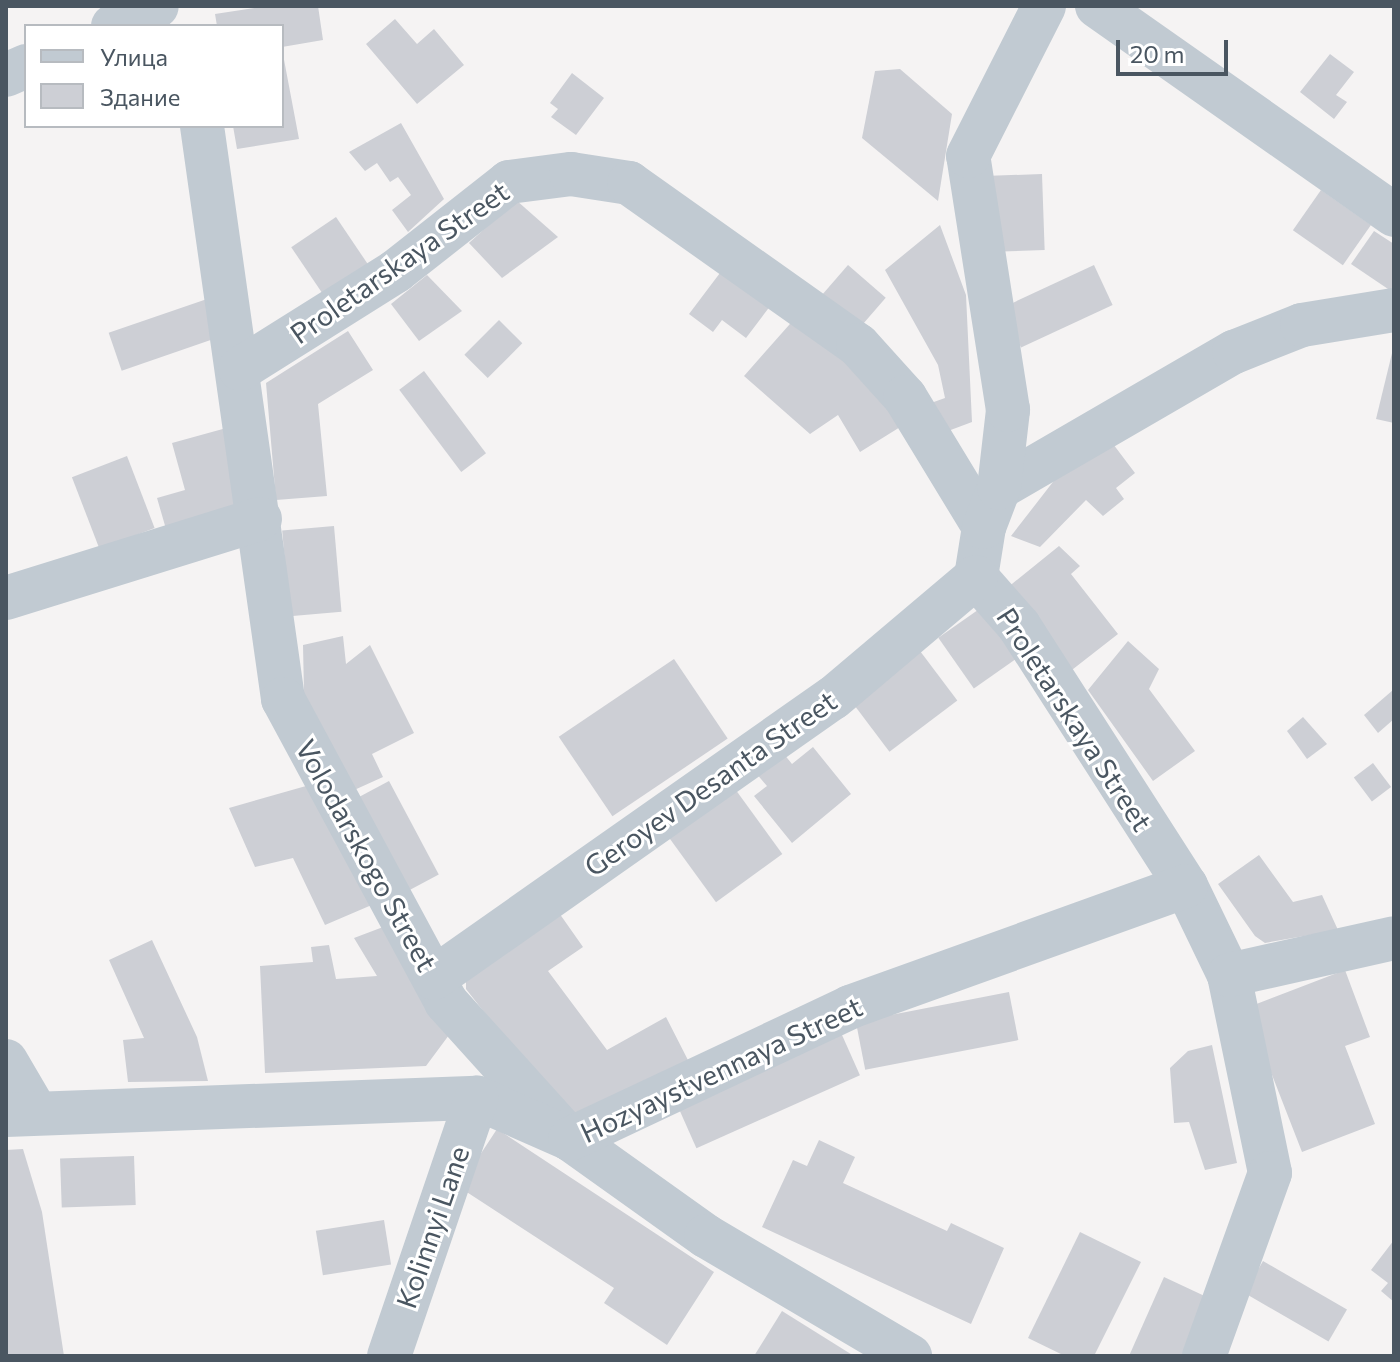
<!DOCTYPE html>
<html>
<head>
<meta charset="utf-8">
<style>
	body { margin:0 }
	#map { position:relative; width:1400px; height:1362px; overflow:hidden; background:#f5f3f3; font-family:Commissioner,sans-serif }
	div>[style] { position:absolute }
	.building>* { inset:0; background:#cdcfd5; transform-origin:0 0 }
	.minor>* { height:44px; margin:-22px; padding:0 22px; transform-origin:22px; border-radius:22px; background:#c1cad2 }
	span { translate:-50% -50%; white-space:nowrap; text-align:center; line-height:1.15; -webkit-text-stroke:6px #fff; paint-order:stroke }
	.street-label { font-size:28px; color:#4a5661 }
	.frame { position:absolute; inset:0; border:8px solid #4a5661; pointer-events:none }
	.legend { position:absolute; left:24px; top:24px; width:260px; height:104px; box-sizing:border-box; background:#fff; border:2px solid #b7bbc0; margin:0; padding:10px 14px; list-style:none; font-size:24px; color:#4a5661 }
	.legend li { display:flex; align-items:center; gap:16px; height:40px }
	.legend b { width:40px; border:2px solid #b7bbc0 }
	.scale { position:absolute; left:1116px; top:40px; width:112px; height:36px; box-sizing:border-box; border:4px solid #4a5661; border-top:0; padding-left:10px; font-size:24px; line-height:28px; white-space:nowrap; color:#4a5661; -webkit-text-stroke:6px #fff; paint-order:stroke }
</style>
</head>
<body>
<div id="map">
	<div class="building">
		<div style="clip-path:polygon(267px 6px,318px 6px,323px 40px,282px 47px,282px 26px,217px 26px,215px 14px)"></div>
		<div style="clip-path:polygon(395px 19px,417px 44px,434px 29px,464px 65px,417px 104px,366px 44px)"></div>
		<div style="clip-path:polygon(282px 49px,299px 139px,237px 149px,233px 126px,282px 126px)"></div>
		<div style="clip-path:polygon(1330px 54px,1354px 72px,1336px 95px,1347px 102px,1334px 119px,1300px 92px)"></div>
		<div style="clip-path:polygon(900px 69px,952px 114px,938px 201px,862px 138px,875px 71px)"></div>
		<div style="clip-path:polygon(572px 73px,604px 98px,576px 135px,551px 117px,558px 109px,550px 103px)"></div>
		<div style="clip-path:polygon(401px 123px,444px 199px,408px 232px,392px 210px,411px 195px,398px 177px,390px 182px,377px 163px,365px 171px,349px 152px)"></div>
		<div style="left:1042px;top:174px;width:76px;height:51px;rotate:88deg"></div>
		<div style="left:1321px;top:190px;width:61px;height:49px;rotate:35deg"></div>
		<div style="clip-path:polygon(516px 200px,558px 237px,502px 278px,469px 243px)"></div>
		<div style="left:336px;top:217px;width:61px;height:54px;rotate:56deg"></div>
		<div style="clip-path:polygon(940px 225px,966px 295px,972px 422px,948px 431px,931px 403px,945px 398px,938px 365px,885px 270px)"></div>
		<div style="clip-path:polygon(1374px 231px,1394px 244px,1394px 293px,1351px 264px)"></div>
		<div style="clip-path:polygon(726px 265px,774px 301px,746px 338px,722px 320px,713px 332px,689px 314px)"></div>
		<div style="left:848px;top:265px;width:50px;height:39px;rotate:41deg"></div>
		<div style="left:1094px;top:265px;width:44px;height:101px;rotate:65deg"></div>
		<div style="clip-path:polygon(427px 275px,462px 311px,419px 341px,391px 304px)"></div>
		<div style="left:207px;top:299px;width:40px;height:104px;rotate:71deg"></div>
		<div style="clip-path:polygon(797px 316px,891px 396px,905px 424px,860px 452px,838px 415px,810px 434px,744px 376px)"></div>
		<div style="left:499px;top:320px;width:33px;height:49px;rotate:45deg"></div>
		<div style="clip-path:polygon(348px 331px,373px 370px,318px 404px,327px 496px,276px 500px,266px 383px)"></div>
		<div style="clip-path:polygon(1393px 349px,1394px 349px,1394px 423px,1376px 419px)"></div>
		<div style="left:424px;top:371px;width:103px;height:31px;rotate:53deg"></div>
		<div style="clip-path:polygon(230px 427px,242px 508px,166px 529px,157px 498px,185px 490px,172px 443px)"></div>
		<div style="clip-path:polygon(1107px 436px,1135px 473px,1116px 488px,1124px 499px,1103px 516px,1086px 500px,1040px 547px,1011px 536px,1056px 478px)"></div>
		<div style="left:127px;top:456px;width:77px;height:59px;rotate:69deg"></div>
		<div style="left:334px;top:526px;width:86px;height:52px;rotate:85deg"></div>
		<div style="clip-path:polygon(1059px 546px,1080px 566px,1071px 574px,1118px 634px,1068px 673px,1007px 588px)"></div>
		<div style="left:985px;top:605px;width:62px;height:57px;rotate:55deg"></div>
		<div style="clip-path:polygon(343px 636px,346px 664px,370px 645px,414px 733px,372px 754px,383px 777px,352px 791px,304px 693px,303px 645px)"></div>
		<div style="clip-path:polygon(1128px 641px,1159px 669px,1149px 689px,1195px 751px,1153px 781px,1088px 690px)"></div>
		<div style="left:917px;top:647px;width:67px;height:85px;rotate:53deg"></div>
		<div style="left:674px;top:659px;width:96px;height:139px;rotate:56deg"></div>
		<div style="clip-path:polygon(1393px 690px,1394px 719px,1378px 733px,1364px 715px)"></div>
		<div style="clip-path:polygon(1303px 717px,1327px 744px,1307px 759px,1287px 731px)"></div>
		<div style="clip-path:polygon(775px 743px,792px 764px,813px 747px,851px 794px,792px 843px,754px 796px,767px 786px,749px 765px)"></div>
		<div style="left:1373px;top:763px;width:30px;height:24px;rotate:53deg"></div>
		<div style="left:389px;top:781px;width:106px;height:34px;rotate:62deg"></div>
		<div style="left:730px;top:782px;width:89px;height:82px;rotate:54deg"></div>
		<div style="clip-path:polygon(306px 786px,374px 904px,325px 925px,293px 858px,255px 867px,229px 808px)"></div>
		<div style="clip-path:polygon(1259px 855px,1293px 902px,1322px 895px,1338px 930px,1265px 943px,1255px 936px,1218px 884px)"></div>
		<div style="clip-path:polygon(557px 910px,583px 947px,548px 971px,607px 1050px,666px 1017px,691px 1066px,568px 1119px,466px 989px,466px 971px)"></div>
		<div style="clip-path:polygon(391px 924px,449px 1035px,426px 1066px,265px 1073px,260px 966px,313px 962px,311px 947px,329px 945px,336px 979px,377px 976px,354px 938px)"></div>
		<div style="clip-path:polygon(152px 940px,197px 1037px,208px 1081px,128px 1082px,123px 1040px,144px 1038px,109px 960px)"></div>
		<div style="clip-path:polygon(1345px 970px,1370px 1037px,1345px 1046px,1375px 1124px,1302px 1152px,1246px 1008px)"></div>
		<div style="left:1009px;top:992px;width:49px;height:156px;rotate:79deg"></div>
		<div style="left:838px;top:1026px;width:54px;height:179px;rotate:66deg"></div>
		<div style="clip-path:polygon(1212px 1045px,1237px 1163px,1205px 1170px,1189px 1122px,1174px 1123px,1170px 1068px,1188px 1051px)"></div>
		<div style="clip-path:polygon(497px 1129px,714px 1272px,667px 1345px,604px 1303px,614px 1288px,459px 1187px)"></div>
		<div style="clip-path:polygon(819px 1140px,855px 1157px,843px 1183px,947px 1231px,951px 1223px,1004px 1248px,971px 1324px,762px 1227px,793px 1160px,807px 1166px)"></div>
		<div style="clip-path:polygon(23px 1149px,42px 1212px,64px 1356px,6px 1356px,6px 1150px)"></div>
		<div style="left:134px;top:1156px;width:49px;height:74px;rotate:88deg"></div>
		<div style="left:384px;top:1220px;width:45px;height:69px;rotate:81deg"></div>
		<div style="clip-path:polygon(1080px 1232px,1141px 1262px,1094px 1356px,1065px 1356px,1028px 1338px)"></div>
		<div style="clip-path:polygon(1394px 1240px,1394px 1302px,1381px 1291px,1388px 1283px,1371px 1270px)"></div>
		<div style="left:1263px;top:1261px;width:97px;height:37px;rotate:30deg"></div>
		<div style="clip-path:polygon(1164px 1277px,1211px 1299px,1186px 1356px,1129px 1356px)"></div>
		<div style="clip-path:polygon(782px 1311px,854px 1356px,754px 1356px)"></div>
	</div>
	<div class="minor">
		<div style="left:1097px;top:6px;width:363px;rotate:35.1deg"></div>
		<div style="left:113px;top:26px;width:48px;rotate:-24.4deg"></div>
		<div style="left:6px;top:75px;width:22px;rotate:-24deg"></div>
		<div style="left:202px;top:126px;width:579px;rotate:81.95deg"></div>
		<div style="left:283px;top:699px;width:344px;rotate:61.7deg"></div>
		<div style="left:446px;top:1002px;width:185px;rotate:47.9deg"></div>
		<div style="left:570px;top:1139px;width:167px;rotate:35.5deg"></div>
		<div style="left:706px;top:1236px;width:237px;rotate:30.5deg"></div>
		<div style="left:240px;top:369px;width:184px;rotate:-32.1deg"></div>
		<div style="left:396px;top:271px;width:144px;rotate:-38.2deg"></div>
		<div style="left:509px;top:182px;width:63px;rotate:-7.4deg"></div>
		<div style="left:571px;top:174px;width:59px;rotate:8.8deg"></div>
		<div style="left:629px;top:183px;width:281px;rotate:35.3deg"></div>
		<div style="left:858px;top:345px;width:70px;rotate:47.9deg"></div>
		<div style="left:905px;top:397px;width:152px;rotate:58.7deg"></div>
		<div style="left:984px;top:527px;width:51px;rotate:99.1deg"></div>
		<div style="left:976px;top:577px;width:65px;rotate:48.7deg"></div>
		<div style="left:1019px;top:626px;width:309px;rotate:57.3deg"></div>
		<div style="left:1186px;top:886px;width:99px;rotate:64.2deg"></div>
		<div style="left:1229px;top:975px;width:202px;rotate:78.3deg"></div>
		<div style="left:1270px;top:1173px;width:195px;rotate:109.8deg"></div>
		<div style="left:999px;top:488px;width:272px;rotate:-30.1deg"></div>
		<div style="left:1234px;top:352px;width:73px;rotate:-21.7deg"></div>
		<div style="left:1302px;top:325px;width:93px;rotate:-9.3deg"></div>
		<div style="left:984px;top:527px;width:42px;rotate:-69deg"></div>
		<div style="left:999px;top:488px;width:79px;rotate:-83.4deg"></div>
		<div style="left:1008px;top:410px;width:257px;rotate:-98.9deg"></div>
		<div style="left:968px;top:156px;width:168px;rotate:-63.1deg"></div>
		<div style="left:6px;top:598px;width:266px;rotate:-17.3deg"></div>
		<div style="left:1229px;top:975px;width:169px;rotate:-12.6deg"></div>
		<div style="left:434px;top:978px;width:487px;rotate:-35.1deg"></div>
		<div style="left:833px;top:698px;width:187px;rotate:-40.2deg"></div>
		<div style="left:6px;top:1061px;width:56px;rotate:59.7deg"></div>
		<div style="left:6px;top:1115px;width:471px;rotate:-2.1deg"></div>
		<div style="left:477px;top:1098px;width:102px;rotate:23.8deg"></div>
		<div style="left:570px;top:1139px;width:310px;rotate:-25.2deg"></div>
		<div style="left:850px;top:1007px;width:357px;rotate:-19.8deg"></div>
		<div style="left:389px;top:1356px;width:273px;rotate:-71.2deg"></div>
	</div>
	<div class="street-label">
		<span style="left:399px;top:262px;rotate:-35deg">Proletarskaya Street</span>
		<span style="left:1075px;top:719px;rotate:57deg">Proletarskaya Street</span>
		<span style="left:710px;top:783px;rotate:-35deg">Geroyev Desanta Street</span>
		<span style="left:367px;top:855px;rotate:61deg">Volodarskogo Street</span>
		<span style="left:721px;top:1069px;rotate:-25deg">Hozyaystvennaya Street</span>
		<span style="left:432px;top:1227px;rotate:-71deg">Kolinnyi Lane</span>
	</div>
	<div class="frame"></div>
	<ul class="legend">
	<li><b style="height:10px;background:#c1cad2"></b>Улица</li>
	<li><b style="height:22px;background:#cdcfd5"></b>Здание</li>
	</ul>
	<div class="scale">20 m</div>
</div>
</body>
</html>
